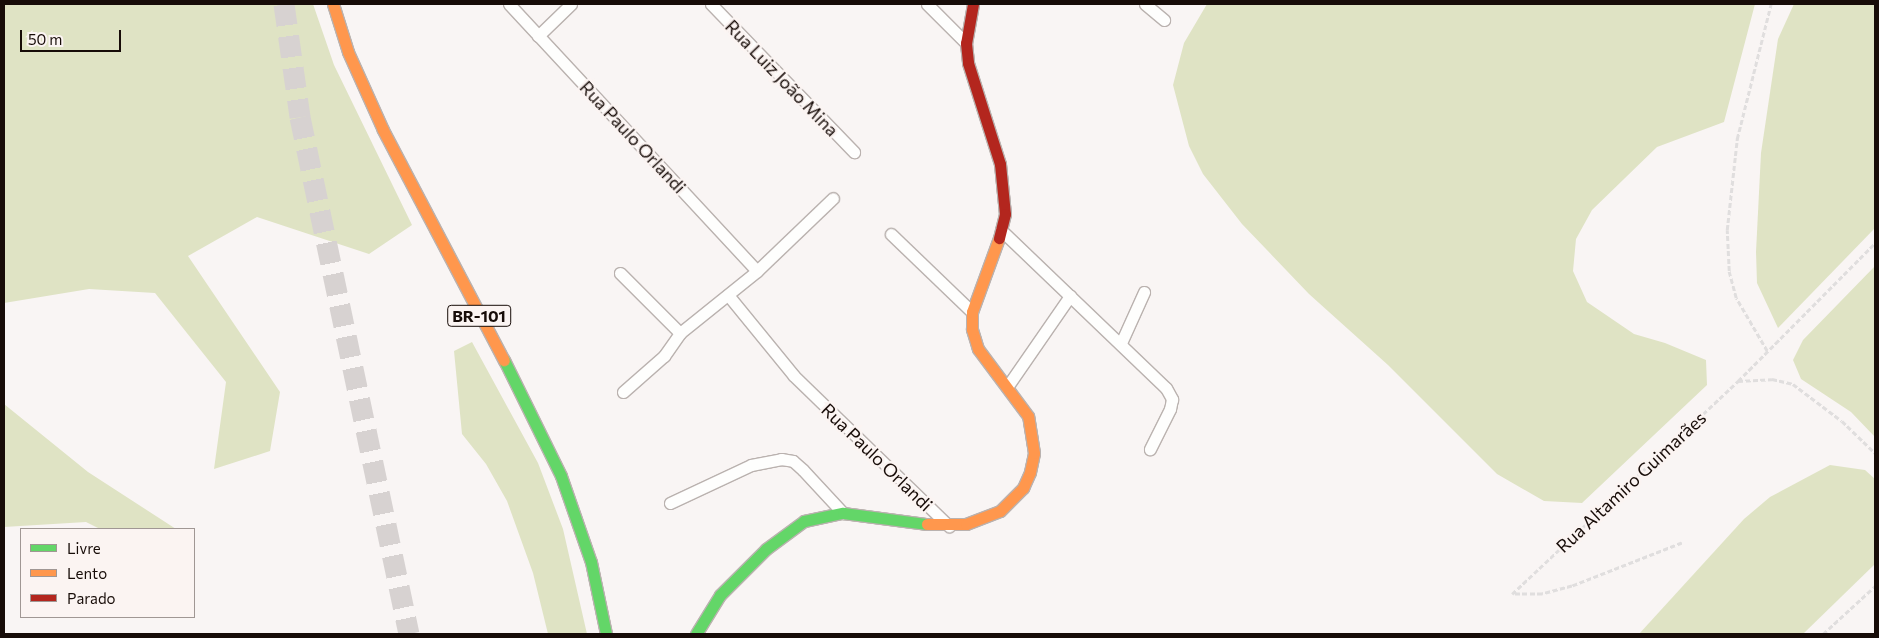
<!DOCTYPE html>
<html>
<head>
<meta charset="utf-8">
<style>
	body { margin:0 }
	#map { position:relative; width:1879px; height:638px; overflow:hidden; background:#f9f5f4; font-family:Commissioner,sans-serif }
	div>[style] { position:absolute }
	.green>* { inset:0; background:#dfe3c4 }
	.highway-tunnel>* { height:21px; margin-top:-10.5px; transform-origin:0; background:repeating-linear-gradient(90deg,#d7d2d1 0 21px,transparent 0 32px) }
	.path>* { height:2.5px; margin-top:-1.25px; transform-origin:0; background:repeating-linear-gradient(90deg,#e0dede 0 5px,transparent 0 7.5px) }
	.roads { filter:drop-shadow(1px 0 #bab2af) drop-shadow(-1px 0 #bab2af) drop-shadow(0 1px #bab2af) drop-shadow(0 -1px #bab2af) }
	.street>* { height:11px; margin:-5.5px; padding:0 5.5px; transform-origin:5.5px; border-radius:5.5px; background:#fefefd }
	.fast>* { height:11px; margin:-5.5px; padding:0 5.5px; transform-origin:5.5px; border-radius:5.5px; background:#63d668 }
	.slow>* { height:11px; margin:-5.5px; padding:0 5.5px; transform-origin:5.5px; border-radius:5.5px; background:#ff974d }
	.jam>* { height:11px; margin:-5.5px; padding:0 5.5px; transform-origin:5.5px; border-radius:5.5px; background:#b3261e }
	span { translate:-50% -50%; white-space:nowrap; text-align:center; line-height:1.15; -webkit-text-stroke:5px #fbf4f2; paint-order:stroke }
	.shield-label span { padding:1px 4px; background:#fbf4f2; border:1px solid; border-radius:4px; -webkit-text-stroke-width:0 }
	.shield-label { font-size:16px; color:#170c08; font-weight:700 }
	.street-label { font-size:18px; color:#170c08 }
	.frame { position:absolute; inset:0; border:5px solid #170c08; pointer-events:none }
	.legend { position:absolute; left:20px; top:528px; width:175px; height:90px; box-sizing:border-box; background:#fbf4f2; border:1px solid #a09794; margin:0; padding:6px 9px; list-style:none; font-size:15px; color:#170c08 }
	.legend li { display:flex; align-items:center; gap:10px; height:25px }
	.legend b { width:25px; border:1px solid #a09794 }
	.scale { position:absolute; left:20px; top:30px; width:101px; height:22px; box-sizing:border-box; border:2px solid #170c08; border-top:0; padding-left:6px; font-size:15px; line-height:18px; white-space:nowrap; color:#170c08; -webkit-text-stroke:4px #fbf4f2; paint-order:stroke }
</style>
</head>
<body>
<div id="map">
	<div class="green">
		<div style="clip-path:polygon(4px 4px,313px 4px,334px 65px,412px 225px,369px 254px,257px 217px,188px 256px,280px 392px,270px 451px,214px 469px,226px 382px,155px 293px,89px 289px,4px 303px)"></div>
		<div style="clip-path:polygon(1207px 4px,1755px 4px,1724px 122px,1657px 147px,1592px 210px,1576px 239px,1573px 271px,1587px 302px,1634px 334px,1665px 343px,1706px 360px,1707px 385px,1582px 503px,1544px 501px,1497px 474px,1388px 365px,1309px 294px,1242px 224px,1203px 174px,1189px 146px,1173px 85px,1184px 43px)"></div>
		<div style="clip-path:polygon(1794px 4px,1875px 4px,1875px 228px,1778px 328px,1757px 283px,1756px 252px,1761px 153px,1778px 39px)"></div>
		<div style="clip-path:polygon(1875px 266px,1875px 437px,1851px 412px,1801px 379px,1793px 360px,1803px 340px)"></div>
		<div style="clip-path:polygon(472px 342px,538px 463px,563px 529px,587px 634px,548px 634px,533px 573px,507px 501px,486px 464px,462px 434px,454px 351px)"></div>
		<div style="clip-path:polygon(4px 404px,88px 472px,176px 529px,100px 529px,86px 522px,4px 527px)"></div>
		<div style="clip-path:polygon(1830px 465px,1865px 470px,1875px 479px,1875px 564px,1803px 634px,1639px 634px,1744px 519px,1770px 497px)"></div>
	</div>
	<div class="highway-tunnel">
		<div style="left:284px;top:4px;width:114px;rotate:81.9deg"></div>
		<div style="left:300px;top:117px;width:528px;rotate:78.09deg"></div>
	</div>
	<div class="path">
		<div style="left:1767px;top:351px;width:61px;rotate:-120.3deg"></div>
		<div style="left:1736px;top:298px;width:28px;rotate:-105deg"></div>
		<div style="left:1729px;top:271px;width:41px;rotate:-92.8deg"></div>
		<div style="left:1727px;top:230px;width:92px;rotate:-83.7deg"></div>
		<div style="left:1737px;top:139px;width:139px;rotate:-75.9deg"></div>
		<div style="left:1738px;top:381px;width:34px;rotate:-3deg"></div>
		<div style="left:1772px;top:379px;width:22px;rotate:13deg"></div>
		<div style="left:1793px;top:384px;width:61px;rotate:37.1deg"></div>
		<div style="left:1842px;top:421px;width:46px;rotate:44.1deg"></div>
		<div style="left:1682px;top:543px;width:118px;rotate:158.6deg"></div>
		<div style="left:1572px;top:586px;width:31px;rotate:165deg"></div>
		<div style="left:1542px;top:594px;width:30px;rotate:180deg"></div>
		<div style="left:1512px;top:594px;width:311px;rotate:-43.3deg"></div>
		<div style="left:1738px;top:381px;width:194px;rotate:-45.2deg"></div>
		<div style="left:1823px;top:634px;width:71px;rotate:-42.7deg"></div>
	</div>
	<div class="roads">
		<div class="street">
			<div style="left:509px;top:4px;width:364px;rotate:47.1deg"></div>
			<div style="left:711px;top:4px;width:206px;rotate:46deg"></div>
			<div style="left:927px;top:4px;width:55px;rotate:45deg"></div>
			<div style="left:1145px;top:4px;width:25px;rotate:40deg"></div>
			<div style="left:538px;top:36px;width:46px;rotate:-44.1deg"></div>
			<div style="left:1001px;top:230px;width:228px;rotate:43.8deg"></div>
			<div style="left:1166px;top:388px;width:13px;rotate:61deg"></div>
			<div style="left:1172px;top:399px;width:10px;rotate:101deg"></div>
			<div style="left:1170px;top:409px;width:45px;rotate:116.6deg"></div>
			<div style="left:891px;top:234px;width:112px;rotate:43.9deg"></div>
			<div style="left:620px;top:273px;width:85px;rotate:45deg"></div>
			<div style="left:728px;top:295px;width:104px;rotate:50.8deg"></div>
			<div style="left:794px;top:376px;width:216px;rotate:44.1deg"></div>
			<div style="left:1121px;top:343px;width:56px;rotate:-65.7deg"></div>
			<div style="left:1007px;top:387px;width:111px;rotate:-55.3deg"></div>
			<div style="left:623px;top:392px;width:55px;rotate:-41.3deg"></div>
			<div style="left:664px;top:356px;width:28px;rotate:-55deg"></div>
			<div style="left:680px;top:333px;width:99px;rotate:-38.8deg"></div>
			<div style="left:757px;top:271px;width:105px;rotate:-43.8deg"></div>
			<div style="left:670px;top:503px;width:89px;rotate:-25.1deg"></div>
			<div style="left:751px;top:465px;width:31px;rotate:-11deg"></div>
			<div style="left:781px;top:459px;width:12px;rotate:9deg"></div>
			<div style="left:793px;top:461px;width:13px;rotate:42deg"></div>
			<div style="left:803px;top:470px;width:59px;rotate:47.1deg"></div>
		</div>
		<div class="fast">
			<div style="left:504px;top:360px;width:129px;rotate:63.8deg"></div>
			<div style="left:561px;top:476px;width:91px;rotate:70.8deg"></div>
			<div style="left:591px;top:562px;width:74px;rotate:78.2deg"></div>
			<div style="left:696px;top:634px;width:46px;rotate:-58.4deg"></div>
			<div style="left:720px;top:595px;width:65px;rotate:-45deg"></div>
			<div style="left:766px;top:549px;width:47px;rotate:-36.4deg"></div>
			<div style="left:804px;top:521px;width:40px;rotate:-12deg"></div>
			<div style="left:843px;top:513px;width:85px;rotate:7.5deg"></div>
		</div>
		<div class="slow">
			<div style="left:333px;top:4px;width:50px;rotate:72.6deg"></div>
			<div style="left:348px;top:52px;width:85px;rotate:65.8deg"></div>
			<div style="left:383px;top:130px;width:260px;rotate:62.3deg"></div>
			<div style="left:927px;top:524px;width:39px"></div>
			<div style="left:966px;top:524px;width:36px;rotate:-21deg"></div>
			<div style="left:1000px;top:511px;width:33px;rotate:-45deg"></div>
			<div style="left:1023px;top:488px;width:17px;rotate:-66deg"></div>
			<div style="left:1030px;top:472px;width:19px;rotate:-78deg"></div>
			<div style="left:1034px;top:453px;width:37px;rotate:-99deg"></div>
			<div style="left:1028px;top:416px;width:84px;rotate:-126.7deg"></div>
			<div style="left:978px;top:349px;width:21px;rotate:-107deg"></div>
			<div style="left:972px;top:329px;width:17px;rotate:-90deg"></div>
			<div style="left:972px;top:312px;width:79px;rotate:-70deg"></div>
		</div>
		<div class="jam">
			<div style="left:973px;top:4px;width:40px;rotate:100deg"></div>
			<div style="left:966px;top:43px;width:20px;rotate:84deg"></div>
			<div style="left:968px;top:63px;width:106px;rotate:72.4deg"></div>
			<div style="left:1000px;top:164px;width:50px;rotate:84.3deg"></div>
			<div style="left:1005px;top:214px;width:25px;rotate:104deg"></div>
		</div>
	</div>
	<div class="shield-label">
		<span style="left:479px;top:316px">BR-101</span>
	</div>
	<div class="street-label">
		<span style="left:782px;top:78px;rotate:46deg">Rua Luiz João Mina</span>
		<span style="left:633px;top:137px;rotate:47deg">Rua Paulo Orlandi</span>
		<span style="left:877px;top:457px;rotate:44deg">Rua Paulo Orlandi</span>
		<span style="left:1631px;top:482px;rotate:-43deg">Rua Altamiro Guimarães</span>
	</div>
	<div class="frame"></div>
	<ul class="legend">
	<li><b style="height:6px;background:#63d668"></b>Livre</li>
	<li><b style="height:6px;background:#ff974d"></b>Lento</li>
	<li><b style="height:6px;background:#b3261e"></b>Parado</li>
	</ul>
	<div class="scale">50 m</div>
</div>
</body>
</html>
